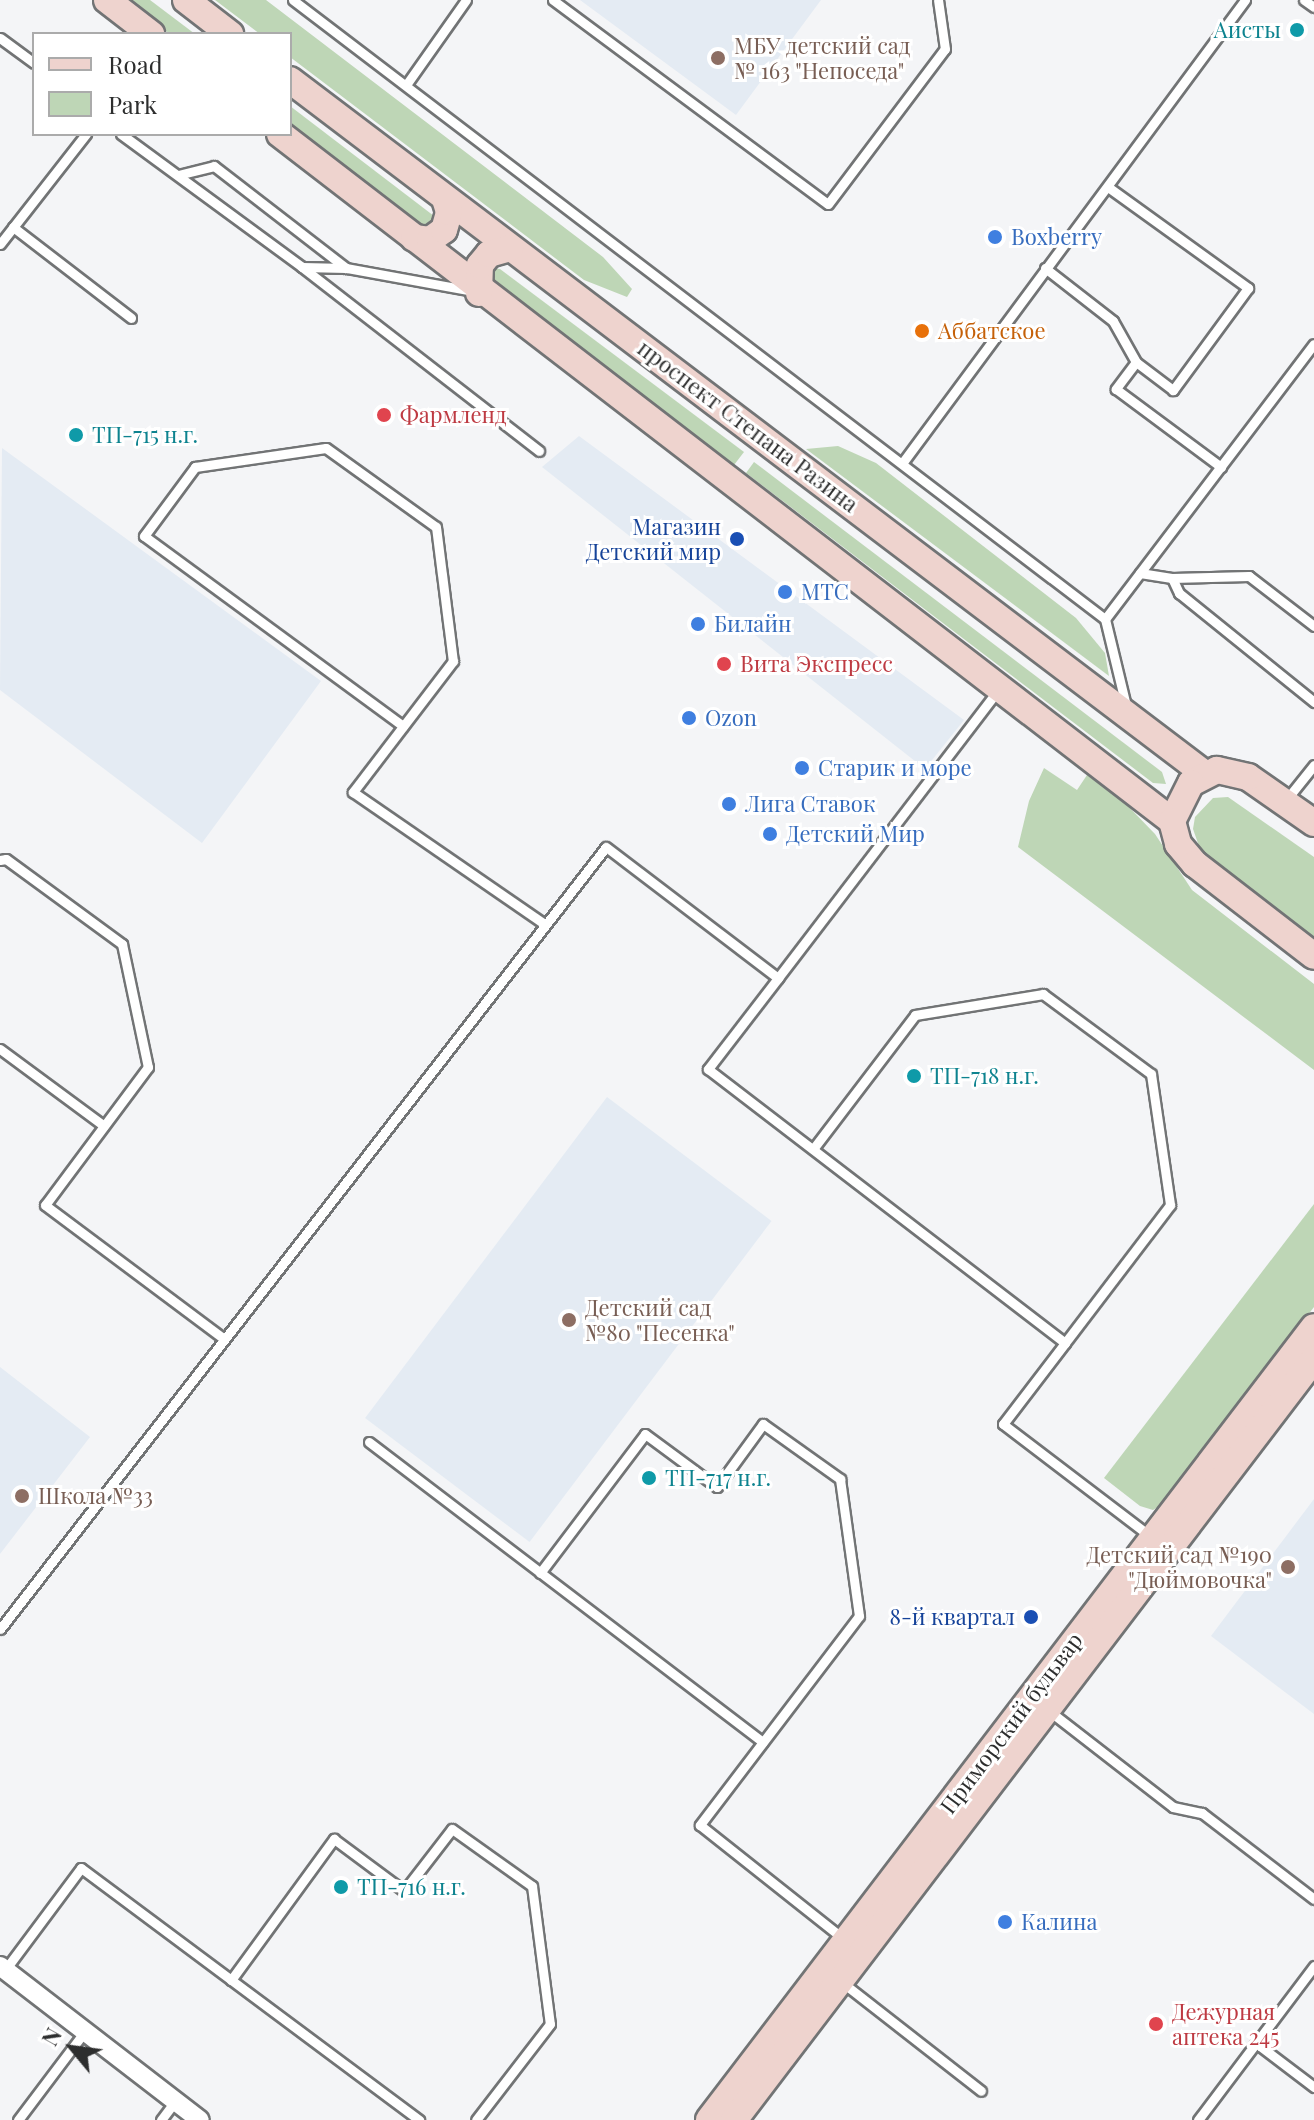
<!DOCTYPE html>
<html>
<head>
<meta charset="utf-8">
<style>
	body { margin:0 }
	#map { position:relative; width:1314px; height:2120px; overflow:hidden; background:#f4f5f7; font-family:"Playfair Display",serif }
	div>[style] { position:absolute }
	.built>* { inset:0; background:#e4ebf3; transform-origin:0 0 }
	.green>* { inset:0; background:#bed6b6 }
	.roads { filter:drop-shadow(2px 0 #727475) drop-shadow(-2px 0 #727475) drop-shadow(0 2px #727475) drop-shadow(0 -2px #727475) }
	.lane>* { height:9px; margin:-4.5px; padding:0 4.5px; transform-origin:4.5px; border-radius:4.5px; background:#fff }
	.street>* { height:18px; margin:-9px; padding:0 9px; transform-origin:9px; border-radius:9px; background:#fff }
	.secondary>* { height:26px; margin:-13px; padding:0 13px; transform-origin:13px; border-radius:13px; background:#eed3ce }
	.dots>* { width:22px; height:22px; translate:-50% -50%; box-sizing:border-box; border:4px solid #fff; border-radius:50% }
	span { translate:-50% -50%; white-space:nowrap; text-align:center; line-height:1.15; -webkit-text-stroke:6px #fff; paint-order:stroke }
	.culture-label { font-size:22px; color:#0d838f }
	.right { translate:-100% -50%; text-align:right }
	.left { translate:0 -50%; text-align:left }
	.education-label { font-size:22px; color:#785e54 }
	.shop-label { font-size:22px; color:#366cbe }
	.food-label { font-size:22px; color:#c56008 }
	.health-label { font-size:22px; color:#be3a42 }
	.street-label { font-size:22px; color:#2d2e2e }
	.transit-label { font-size:22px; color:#164399 }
	.legend { position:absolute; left:32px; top:32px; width:260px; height:104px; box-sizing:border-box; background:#fff; border:2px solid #ababab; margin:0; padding:10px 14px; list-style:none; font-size:24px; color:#2d2e2e }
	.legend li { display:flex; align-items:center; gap:16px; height:40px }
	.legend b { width:40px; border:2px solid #ababab }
	.north { position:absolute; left:32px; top:2008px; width:80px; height:80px; -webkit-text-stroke:6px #fff; paint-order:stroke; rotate:299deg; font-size:22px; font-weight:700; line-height:32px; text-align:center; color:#2d2e2e }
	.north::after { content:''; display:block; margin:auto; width:28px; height:36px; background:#2d2e2e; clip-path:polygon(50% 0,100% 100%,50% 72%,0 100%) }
</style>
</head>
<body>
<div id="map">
	<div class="built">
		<div style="clip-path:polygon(580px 0,821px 0,736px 115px)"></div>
		<div style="clip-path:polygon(579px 436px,964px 720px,925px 769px,542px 467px)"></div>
		<div style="clip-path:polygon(2px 448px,321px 681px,202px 843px,0 690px)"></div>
		<div style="left:607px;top:1097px;width:206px;height:402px;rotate:37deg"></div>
		<div style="clip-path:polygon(0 1367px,90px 1437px,0 1554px)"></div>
		<div style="clip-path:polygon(1314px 1499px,1314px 1714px,1211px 1636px)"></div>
	</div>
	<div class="green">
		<div style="clip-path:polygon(125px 0,150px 0,195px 34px,170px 34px)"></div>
		<div style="clip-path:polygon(215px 0,266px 0,603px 257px,632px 289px,627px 297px,584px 280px,290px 57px,290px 34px,260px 34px)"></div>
		<div style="clip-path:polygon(290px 106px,434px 216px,437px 221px,425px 228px,290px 125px)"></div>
		<div style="clip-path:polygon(489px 268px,500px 269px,744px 452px,734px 465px,490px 282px)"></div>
		<div style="clip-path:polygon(838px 446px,876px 463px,1076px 618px,1105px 653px,1109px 676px,806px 449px)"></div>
		<div style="clip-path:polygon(754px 462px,1162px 772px,1166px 784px,1153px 783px,746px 473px)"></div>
		<div style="clip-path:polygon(1044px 768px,1077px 790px,1087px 775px,1124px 802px,1155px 834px,1192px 890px,1314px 984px,1314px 1070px,1018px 847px,1029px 801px)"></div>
		<div style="clip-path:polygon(1228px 797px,1314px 857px,1314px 938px,1200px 849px,1193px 829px,1195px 817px,1213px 798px)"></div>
		<div style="clip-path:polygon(1314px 1204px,1314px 1307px,1164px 1503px,1153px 1510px,1140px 1506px,1104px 1478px)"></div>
	</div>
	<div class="roads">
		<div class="lane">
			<div style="left:293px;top:0;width:1021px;rotate:37.32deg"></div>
			<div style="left:1105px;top:619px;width:89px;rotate:76.4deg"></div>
			<div style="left:553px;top:0;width:342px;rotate:36.6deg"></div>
			<div style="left:828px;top:204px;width:194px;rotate:-53deg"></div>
			<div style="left:945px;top:49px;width:49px;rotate:-98.1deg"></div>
			<div style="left:1304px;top:0;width:12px;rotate:35deg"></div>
			<div style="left:0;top:38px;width:42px;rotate:36.3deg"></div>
			<div style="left:406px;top:85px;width:104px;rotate:-54.8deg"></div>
			<div style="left:121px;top:134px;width:225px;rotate:36.3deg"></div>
			<div style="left:302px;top:267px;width:44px;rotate:1.3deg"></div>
			<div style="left:346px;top:268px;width:128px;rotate:10.3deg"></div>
			<div style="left:178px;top:175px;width:37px;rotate:-14deg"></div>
			<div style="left:214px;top:166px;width:167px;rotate:37.7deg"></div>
			<div style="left:1108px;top:187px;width:173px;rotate:35.8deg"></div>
			<div style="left:1248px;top:288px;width:127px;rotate:126.3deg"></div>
			<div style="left:1173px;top:390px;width:46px;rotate:-142.9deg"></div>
			<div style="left:13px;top:227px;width:149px;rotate:37.6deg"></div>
			<div style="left:0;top:244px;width:140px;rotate:-52deg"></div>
			<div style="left:302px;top:267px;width:300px;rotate:37.8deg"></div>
			<div style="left:1045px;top:268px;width:86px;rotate:37.9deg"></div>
			<div style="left:1113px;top:321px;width:47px;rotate:60.7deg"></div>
			<div style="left:1136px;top:362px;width:34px;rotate:127deg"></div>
			<div style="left:1116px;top:389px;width:131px;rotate:36.6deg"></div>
			<div style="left:903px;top:462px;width:575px;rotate:-53.49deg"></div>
			<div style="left:1140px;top:573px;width:32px;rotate:9deg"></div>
			<div style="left:1172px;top:578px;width:77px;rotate:-1.5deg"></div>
			<div style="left:1249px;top:576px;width:82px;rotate:37.6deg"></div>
			<div style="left:1172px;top:578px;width:17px;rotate:65deg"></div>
			<div style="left:1179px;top:593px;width:174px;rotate:38.9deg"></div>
			<div style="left:1105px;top:619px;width:345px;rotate:-52.8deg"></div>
			<div style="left:403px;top:726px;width:321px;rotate:-143.7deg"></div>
			<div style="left:144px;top:536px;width:86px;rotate:-53.5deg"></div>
			<div style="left:195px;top:467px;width:132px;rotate:-8.3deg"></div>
			<div style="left:326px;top:448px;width:135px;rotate:35.7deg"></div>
			<div style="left:436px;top:527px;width:135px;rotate:82.8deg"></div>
			<div style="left:453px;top:661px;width:165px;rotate:127.4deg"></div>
			<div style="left:353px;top:792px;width:232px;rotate:34.6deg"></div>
			<div style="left:1286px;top:800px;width:45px;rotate:-51.3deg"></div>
			<div style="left:0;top:860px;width:6px;rotate:-9deg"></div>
			<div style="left:6px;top:859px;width:144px;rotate:36.2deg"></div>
			<div style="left:122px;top:944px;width:126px;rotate:78.1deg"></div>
			<div style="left:148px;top:1067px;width:172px;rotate:126.7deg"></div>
			<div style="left:45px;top:1205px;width:222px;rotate:36.8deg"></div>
			<div style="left:778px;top:978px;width:115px;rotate:127.6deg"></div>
			<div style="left:708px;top:1069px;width:450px;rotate:37.5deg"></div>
			<div style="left:1065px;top:1343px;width:102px;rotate:127.4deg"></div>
			<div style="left:1003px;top:1424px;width:185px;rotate:37.3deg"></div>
			<div style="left:0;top:1049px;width:129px;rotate:36.5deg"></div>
			<div style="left:813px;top:1149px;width:168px;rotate:-52.7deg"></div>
			<div style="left:915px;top:1015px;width:130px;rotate:-9.3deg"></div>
			<div style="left:1043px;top:994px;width:134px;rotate:36.5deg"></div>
			<div style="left:1151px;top:1074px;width:132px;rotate:81.7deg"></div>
			<div style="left:1170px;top:1205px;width:173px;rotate:127.3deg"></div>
			<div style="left:369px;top:1442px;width:495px;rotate:37.3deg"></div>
			<div style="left:540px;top:1573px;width:174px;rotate:-52.9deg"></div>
			<div style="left:645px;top:1434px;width:89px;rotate:36.4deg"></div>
			<div style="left:717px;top:1487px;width:78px;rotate:-53.9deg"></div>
			<div style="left:763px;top:1424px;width:95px;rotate:35.5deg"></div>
			<div style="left:840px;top:1479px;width:138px;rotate:82.1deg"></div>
			<div style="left:859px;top:1616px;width:263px;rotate:127.3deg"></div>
			<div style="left:700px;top:1825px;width:185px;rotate:38.4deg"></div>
			<div style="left:0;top:1629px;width:989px;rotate:-52.23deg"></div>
			<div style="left:606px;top:847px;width:216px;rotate:37.3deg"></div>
			<div style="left:778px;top:978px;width:362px;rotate:-52.6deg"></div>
			<div style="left:1048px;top:1710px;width:158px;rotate:37.8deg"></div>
			<div style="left:1173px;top:1807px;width:30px;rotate:12deg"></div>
			<div style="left:1202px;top:1813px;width:141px;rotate:37.5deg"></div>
			<div style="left:5px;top:1970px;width:127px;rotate:-53.3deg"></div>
			<div style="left:81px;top:1868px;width:422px;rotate:36.7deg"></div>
			<div style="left:231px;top:1980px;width:175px;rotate:-53.9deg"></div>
			<div style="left:334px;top:1839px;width:87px;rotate:36.6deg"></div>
			<div style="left:404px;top:1891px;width:78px;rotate:-52.3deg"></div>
			<div style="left:452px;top:1829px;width:98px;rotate:35.5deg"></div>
			<div style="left:532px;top:1886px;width:139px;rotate:82.6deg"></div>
			<div style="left:550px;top:2024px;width:121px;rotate:127.6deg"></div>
			<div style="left:843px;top:1983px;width:175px;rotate:38deg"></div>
			<div style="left:1256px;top:2043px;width:73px;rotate:37.2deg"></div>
			<div style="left:18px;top:2120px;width:111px;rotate:-53deg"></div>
			<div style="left:161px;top:2120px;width:25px;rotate:-53deg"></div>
			<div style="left:1198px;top:2120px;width:193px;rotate:-53deg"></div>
		</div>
		<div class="street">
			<div style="left:0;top:1966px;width:252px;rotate:37.6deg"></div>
		</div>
		<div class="secondary">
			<div style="left:107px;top:0;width:56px;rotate:37.7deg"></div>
			<div style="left:186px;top:0;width:56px;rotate:37.7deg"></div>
			<div style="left:290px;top:80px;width:1148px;rotate:37.18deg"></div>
			<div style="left:280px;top:134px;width:1126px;rotate:37.6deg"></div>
			<div style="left:414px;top:238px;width:16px;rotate:7deg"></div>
			<div style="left:430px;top:240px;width:17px;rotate:-36deg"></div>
			<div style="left:444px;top:230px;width:19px;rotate:-74deg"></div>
			<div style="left:449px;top:212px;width:14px;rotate:-107deg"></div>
			<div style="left:479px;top:293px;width:28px;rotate:-88deg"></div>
			<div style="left:480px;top:265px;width:14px;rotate:-51deg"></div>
			<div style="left:489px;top:254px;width:22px;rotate:-16deg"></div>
			<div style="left:1314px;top:823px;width:80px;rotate:-145.1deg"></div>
			<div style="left:1248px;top:777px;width:32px;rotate:-167deg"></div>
			<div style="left:1217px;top:770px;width:29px;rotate:153deg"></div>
			<div style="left:1191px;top:783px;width:42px;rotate:116.6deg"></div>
			<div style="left:1172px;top:821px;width:24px;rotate:75deg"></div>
			<div style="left:1178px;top:844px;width:26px;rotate:50deg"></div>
			<div style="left:1195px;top:864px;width:150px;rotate:37.7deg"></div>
			<div style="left:709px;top:2120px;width:997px;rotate:-52.66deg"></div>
			<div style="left:734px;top:2120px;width:957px;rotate:-52.69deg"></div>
		</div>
	</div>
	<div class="dots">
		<div style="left:1297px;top:30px;background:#0f9aa8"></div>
		<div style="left:718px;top:58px;background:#8d6e63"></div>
		<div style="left:995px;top:237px;background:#3f7fe0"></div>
		<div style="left:922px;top:331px;background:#e8710a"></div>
		<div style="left:384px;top:415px;background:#e0444e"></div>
		<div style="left:76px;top:435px;background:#0f9aa8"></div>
		<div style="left:737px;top:539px;background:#1a4fb4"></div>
		<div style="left:785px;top:592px;background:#3f7fe0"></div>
		<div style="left:698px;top:624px;background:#3f7fe0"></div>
		<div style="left:724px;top:664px;background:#e0444e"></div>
		<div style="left:689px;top:718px;background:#3f7fe0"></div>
		<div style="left:802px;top:768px;background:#3f7fe0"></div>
		<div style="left:729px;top:804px;background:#3f7fe0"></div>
		<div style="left:770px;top:834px;background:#3f7fe0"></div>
		<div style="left:914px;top:1076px;background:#0f9aa8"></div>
		<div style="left:569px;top:1320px;background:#8d6e63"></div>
		<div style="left:649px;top:1478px;background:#0f9aa8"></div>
		<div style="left:22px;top:1496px;background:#8d6e63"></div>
		<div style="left:1288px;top:1567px;background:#8d6e63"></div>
		<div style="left:1031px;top:1617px;background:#1a4fb4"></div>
		<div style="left:341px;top:1887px;background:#0f9aa8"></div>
		<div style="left:1005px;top:1922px;background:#3f7fe0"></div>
		<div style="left:1156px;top:2024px;background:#e0444e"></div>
	</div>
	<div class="culture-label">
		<span class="right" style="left:1281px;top:30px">Аисты</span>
		<span class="left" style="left:92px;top:435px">ТП-715 н.г.</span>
		<span class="left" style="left:930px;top:1076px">ТП-718 н.г.</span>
		<span class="left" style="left:665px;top:1478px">ТП-717 н.г.</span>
		<span class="left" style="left:357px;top:1887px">ТП-716 н.г.</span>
	</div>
	<div class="education-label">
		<span class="left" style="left:734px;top:58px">МБУ детский сад<br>№ 163 "Непоседа"</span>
		<span class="left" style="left:585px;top:1320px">Детский сад<br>№80 "Песенка"</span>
		<span class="left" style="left:38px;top:1496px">Школа №33</span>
		<span class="right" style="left:1272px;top:1567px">Детский сад №190<br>"Дюймовочка"</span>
	</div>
	<div class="shop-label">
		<span class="left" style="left:1011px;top:237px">Boxberry</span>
		<span class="left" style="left:801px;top:592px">МТС</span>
		<span class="left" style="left:714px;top:624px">Билайн</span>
		<span class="left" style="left:705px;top:718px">Ozon</span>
		<span class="left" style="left:818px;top:768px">Старик и море</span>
		<span class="left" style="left:745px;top:804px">Лига Ставок</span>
		<span class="left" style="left:786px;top:834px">Детский Мир</span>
		<span class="left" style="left:1021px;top:1922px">Калина</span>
	</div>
	<div class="food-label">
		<span class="left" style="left:938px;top:331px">Аббатское</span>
	</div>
	<div class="health-label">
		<span class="left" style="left:400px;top:415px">Фармленд</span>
		<span class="left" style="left:740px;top:664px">Вита Экспресс</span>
		<span class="left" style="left:1172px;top:2024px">Дежурная<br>аптека 245</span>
	</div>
	<div class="street-label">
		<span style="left:748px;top:426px;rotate:37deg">проспект Степана Разина</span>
		<span style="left:1011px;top:1723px;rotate:-53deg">Приморский бульвар</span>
	</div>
	<div class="transit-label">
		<span class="right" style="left:721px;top:539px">Магазин<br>Детский мир</span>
		<span class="right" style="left:1015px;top:1617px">8-й квартал</span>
	</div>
	<ul class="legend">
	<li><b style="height:10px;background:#eed3ce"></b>Road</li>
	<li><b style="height:22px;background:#bed6b6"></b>Park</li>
	</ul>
	<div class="north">N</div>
</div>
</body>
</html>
